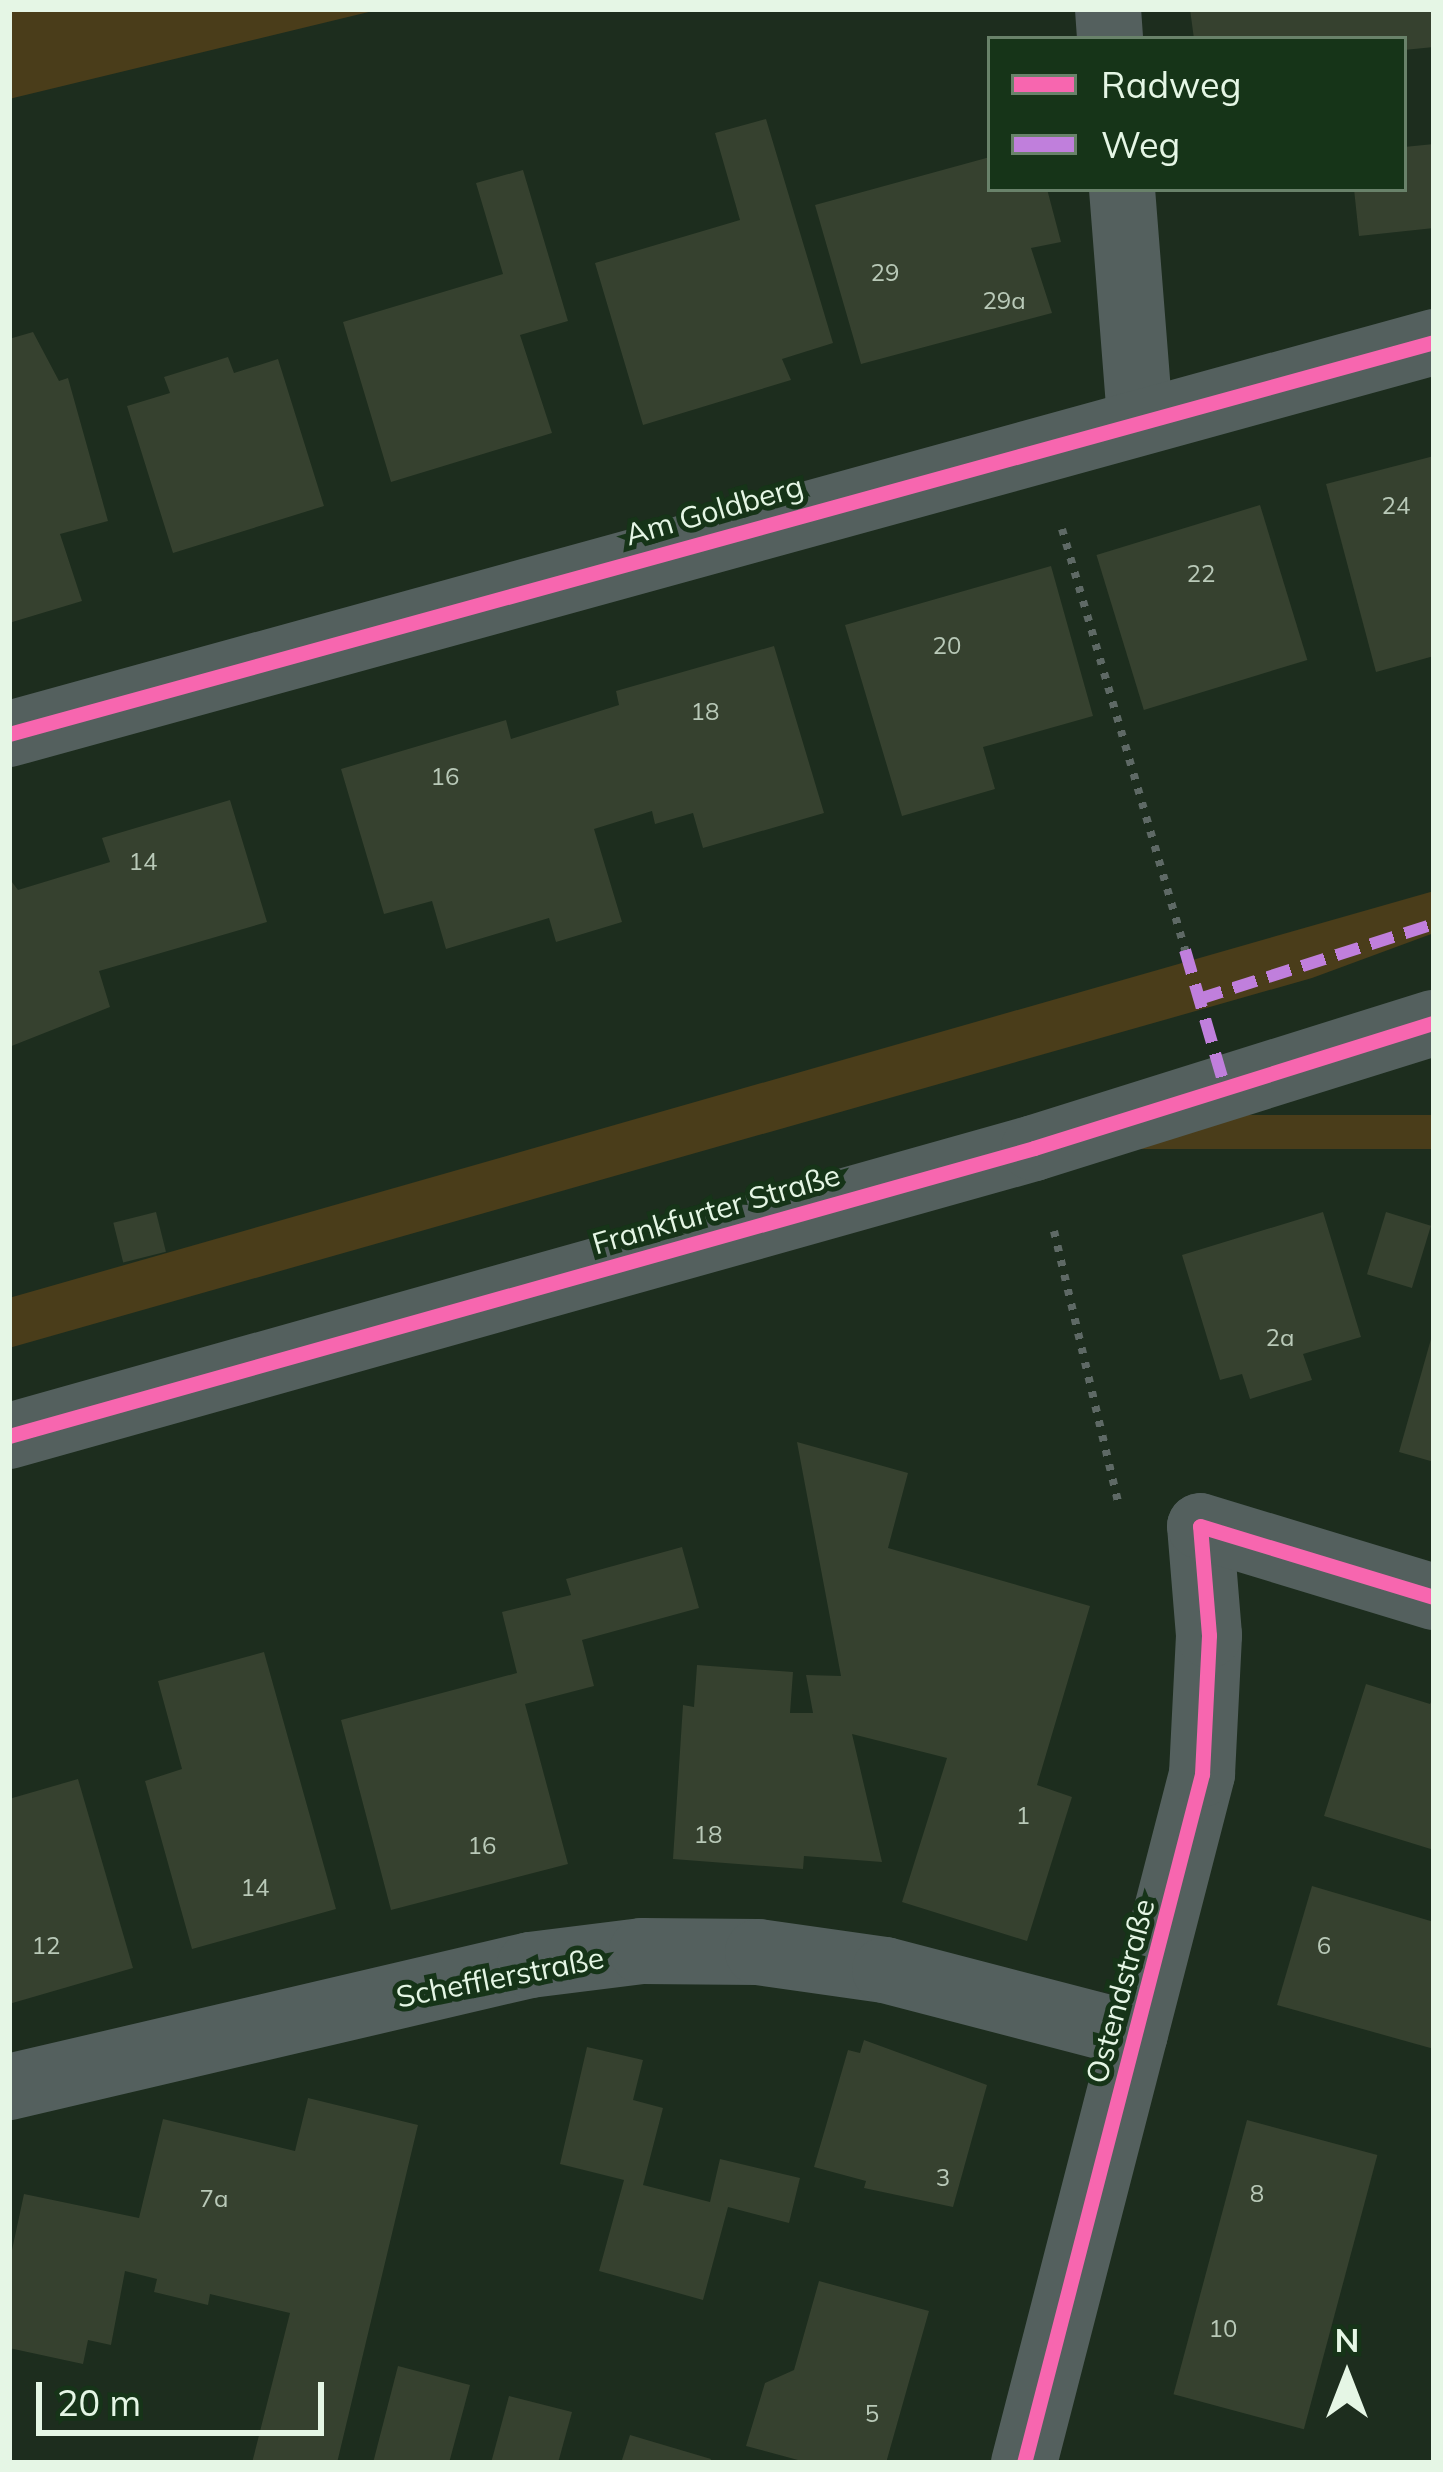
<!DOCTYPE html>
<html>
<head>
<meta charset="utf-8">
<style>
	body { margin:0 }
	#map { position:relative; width:1443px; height:2472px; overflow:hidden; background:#1d2d1e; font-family:Mulish,sans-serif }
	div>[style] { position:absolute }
	.green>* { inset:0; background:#4a3d1a; transform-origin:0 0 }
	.building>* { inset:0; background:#36412f; transform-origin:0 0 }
	.path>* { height:8px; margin-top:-4px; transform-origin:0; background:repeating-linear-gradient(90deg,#5e6965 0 6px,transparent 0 15px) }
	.minor>* { height:66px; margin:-33px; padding:0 33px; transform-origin:33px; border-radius:33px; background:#54605e }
	.quiet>* { height:12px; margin-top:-6px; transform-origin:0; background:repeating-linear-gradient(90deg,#c07fdc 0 24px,transparent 0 36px) }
	.cycleway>* { height:15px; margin:-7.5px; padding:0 7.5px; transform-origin:7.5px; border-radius:7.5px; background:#f766af }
	span { translate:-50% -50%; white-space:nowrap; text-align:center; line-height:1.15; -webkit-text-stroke:10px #163418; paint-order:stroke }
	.number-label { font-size:24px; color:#b9c9b8 }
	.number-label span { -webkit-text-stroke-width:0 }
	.street-label { font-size:30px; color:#e5f6e5 }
	.frame { position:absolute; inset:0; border:12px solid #e5f6e5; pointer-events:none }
	.legend { position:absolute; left:987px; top:36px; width:420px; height:156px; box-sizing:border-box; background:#163418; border:3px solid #69826a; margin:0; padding:15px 21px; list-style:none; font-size:36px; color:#e5f6e5 }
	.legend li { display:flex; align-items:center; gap:24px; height:60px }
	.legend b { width:60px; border:3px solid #69826a }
	.north { position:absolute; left:1287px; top:2316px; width:120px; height:120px; -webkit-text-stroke:9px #163418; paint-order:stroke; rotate:0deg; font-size:33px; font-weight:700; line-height:48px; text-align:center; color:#e5f6e5 }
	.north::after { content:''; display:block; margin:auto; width:42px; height:54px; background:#e5f6e5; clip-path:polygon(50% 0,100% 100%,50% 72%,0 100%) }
	.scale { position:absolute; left:36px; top:2382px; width:288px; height:54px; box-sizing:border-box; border:6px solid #e5f6e5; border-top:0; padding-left:15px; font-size:36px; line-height:42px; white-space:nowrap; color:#e5f6e5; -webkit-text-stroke:9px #163418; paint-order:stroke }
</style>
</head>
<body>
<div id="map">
	<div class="green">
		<div style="clip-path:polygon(9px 9px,381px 9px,9px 99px)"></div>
		<div style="clip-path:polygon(1434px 891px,1434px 933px,1312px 978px,9px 1348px,9px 1298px)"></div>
		<div style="left:1434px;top:1115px;width:34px;height:386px;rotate:90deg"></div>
	</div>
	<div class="building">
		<div style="clip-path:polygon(1190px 9px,1434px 9px,1434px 47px,1404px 50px,1404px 39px,1194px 39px)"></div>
		<div style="clip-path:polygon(766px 119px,833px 343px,782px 359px,791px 380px,643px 425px,595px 263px,740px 220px,715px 133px)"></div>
		<div style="clip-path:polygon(1434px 144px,1434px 228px,1359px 236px,1354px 189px,1404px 189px,1404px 147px)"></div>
		<div style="clip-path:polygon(990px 157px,990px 189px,1047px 189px,1061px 242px,1031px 248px,1052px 313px,861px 364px,815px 205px)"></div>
		<div style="clip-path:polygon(523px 170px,568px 321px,520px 335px,552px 433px,391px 482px,343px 322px,503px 274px,476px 183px)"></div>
		<div style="clip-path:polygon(33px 332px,59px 381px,68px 378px,108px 521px,60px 534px,82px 601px,9px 623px,9px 339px)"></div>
		<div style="clip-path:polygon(228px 357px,234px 373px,278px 359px,324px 506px,173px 553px,127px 406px,170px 393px,164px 377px)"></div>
		<div style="clip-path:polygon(1434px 456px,1434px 656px,1376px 672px,1326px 484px)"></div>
		<div style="left:1260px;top:505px;width:162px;height:171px;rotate:73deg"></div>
		<div style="clip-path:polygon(1051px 566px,1093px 716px,983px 747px,995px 789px,902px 816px,845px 625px)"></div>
		<div style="clip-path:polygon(774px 646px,824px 813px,703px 848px,693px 813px,655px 824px,652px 811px,594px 829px,622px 922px,556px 942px,549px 918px,446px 949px,432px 901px,384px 914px,341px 769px,506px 720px,511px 739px,619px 705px,616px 691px)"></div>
		<div style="clip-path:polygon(230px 800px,267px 922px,99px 971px,110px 1007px,9px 1047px,9px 878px,18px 890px,110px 862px,102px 838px)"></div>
		<div style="left:156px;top:1212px;width:41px;height:44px;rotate:76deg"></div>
		<div style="clip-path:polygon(1323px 1212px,1361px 1337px,1303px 1354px,1312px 1380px,1250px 1399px,1242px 1374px,1220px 1380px,1182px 1255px)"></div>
		<div style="left:1386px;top:1212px;width:47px;height:65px;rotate:17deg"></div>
		<div style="clip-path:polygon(1433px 1332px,1434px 1332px,1434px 1462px,1399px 1452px)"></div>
		<div style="clip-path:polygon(797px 1442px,908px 1473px,888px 1548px,1090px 1606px,1037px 1785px,1072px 1797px,1027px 1941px,902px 1902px,947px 1758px,852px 1734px,882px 1862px,804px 1856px,803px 1869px,673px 1859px,683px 1705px,694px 1707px,697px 1665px,793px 1672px,790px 1713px,813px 1713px,806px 1675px,841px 1676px)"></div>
		<div style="clip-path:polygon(682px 1547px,699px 1608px,582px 1640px,594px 1686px,525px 1704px,568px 1864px,391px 1910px,341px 1720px,517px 1673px,502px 1612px,571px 1595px,566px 1579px)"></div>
		<div style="clip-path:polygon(264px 1652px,336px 1909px,192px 1949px,145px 1781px,182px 1769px,158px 1681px)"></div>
		<div style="clip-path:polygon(1366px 1684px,1430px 1704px,1434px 1696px,1434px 1850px,1324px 1816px)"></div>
		<div style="clip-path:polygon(78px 1779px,133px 1968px,9px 2004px,9px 1799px)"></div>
		<div style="clip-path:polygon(1312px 1886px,1434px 1922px,1434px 2049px,1277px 2005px)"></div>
		<div style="clip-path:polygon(864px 2040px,987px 2085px,953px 2207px,864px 2188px,866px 2181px,814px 2167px,848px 2050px,860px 2053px)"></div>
		<div style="clip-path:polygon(587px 2047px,643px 2060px,633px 2100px,663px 2108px,643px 2185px,710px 2202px,720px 2159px,800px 2178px,789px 2223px,728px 2207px,703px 2300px,599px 2271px,624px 2180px,560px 2164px)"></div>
		<div style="clip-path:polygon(308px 2098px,418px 2125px,337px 2463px,252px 2463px,290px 2313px,210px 2294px,208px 2305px,154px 2292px,157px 2279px,125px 2271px,111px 2345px,88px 2340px,83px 2364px,9px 2348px,9px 2264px,24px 2194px,139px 2218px,163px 2119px,295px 2151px)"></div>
		<div style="left:1247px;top:2120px;width:135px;height:284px;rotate:15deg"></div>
		<div style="clip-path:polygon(819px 2281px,929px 2311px,886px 2463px,809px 2463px,746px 2446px,765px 2383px,794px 2370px)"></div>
		<div style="clip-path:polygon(398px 2366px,470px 2385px,449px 2463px,373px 2463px)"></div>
		<div style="clip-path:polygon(509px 2396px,572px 2412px,558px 2463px,491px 2463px)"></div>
		<div style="clip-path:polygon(630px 2435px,711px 2459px,710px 2463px,621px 2463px)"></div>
	</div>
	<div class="path">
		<div style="left:1062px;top:529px;width:439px;rotate:73.7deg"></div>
		<div style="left:1054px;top:1231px;width:278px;rotate:76.7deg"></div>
	</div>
	<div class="minor">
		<div style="left:1108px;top:9px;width:30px;rotate:86deg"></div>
		<div style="left:1122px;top:189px;width:230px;rotate:85.5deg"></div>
		<div style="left:9px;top:734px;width:1478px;rotate:-15.38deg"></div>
		<div style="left:9px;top:1436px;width:1065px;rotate:-15.69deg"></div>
		<div style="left:1034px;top:1148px;width:419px;rotate:-17.4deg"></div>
		<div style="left:9px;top:2087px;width:535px;rotate:-13.18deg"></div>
		<div style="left:530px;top:1965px;width:113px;rotate:-7.1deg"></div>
		<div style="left:642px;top:1951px;width:116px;rotate:0.5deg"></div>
		<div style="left:758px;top:1952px;width:128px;rotate:8.1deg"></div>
		<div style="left:885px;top:1970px;width:258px;rotate:14.6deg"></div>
		<div style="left:1024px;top:2463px;width:712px;rotate:-75.51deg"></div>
		<div style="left:1202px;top:1774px;width:139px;rotate:-87.1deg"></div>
		<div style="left:1209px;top:1635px;width:109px;rotate:-94.7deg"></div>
		<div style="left:1200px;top:1526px;width:245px;rotate:16.9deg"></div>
	</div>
	<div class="quiet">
		<div style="left:1185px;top:950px;width:144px;rotate:73.8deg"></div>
		<div style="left:1199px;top:999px;width:247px;rotate:-17.7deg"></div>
	</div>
	<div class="cycleway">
		<div style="left:9px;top:734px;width:1478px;rotate:-15.38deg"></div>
		<div style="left:9px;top:1436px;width:1065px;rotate:-15.69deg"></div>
		<div style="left:1034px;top:1148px;width:419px;rotate:-17.4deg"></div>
		<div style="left:1024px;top:2463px;width:712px;rotate:-75.51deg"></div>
		<div style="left:1202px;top:1774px;width:139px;rotate:-87.1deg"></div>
		<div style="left:1209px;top:1635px;width:109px;rotate:-94.7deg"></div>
		<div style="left:1200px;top:1526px;width:245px;rotate:16.9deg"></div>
	</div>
	<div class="number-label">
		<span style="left:885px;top:273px">29</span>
		<span style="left:1004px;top:301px">29a</span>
		<span style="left:1396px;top:506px">24</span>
		<span style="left:1201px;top:574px">22</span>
		<span style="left:947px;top:646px">20</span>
		<span style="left:705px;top:712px">18</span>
		<span style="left:445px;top:777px">16</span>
		<span style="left:143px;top:862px">14</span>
		<span style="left:1280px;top:1338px">2a</span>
		<span style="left:1023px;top:1816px">1</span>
		<span style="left:708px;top:1835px">18</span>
		<span style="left:482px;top:1846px">16</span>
		<span style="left:255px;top:1888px">14</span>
		<span style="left:46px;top:1946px">12</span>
		<span style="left:1324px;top:1946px">6</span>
		<span style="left:943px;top:2178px">3</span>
		<span style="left:1257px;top:2194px">8</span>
		<span style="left:214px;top:2199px">7a</span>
		<span style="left:1223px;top:2329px">10</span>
		<span style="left:872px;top:2414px">5</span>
	</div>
	<div class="street-label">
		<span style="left:714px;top:510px;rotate:-16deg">Am Goldberg</span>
		<span style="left:716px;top:1209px;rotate:-16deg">Frankfurter Straße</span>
		<span style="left:500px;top:1977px;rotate:-11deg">Schefflerstraße</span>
		<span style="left:1120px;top:1991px;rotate:-75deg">Ostendstraße</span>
	</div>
	<div class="frame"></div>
	<ul class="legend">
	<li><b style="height:15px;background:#f766af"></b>Radweg</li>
	<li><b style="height:15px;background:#c07fdc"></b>Weg</li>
	</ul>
	<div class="north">N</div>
	<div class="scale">20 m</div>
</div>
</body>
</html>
